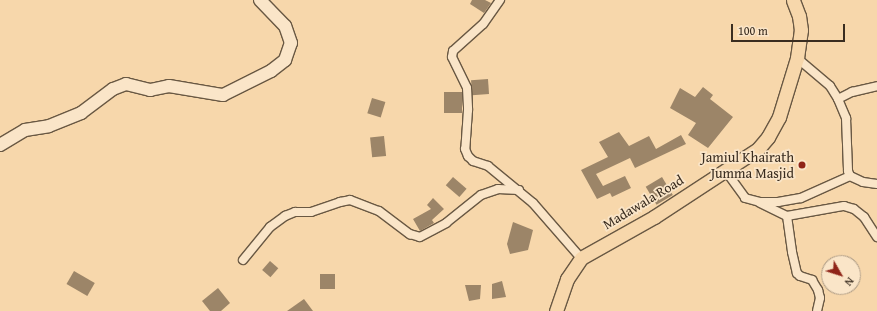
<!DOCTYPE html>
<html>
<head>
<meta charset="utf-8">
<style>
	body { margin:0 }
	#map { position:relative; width:877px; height:311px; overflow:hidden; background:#f7d7ab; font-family:"Gentium Book Plus",serif }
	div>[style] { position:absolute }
	.building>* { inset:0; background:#9c8568; transform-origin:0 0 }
	.roads { filter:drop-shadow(1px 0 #695843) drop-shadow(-1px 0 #695843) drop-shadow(0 1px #695843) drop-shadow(0 -1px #695843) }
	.street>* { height:8px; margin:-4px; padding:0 4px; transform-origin:4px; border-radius:4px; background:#fae5c8 }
	.secondary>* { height:12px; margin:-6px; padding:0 6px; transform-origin:6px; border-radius:6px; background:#fae5c8 }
	.primary>* { height:13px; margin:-6.5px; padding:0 6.5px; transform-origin:6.5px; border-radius:6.5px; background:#f7d7ab }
	.dots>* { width:11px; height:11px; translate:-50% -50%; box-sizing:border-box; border:2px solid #fae5c8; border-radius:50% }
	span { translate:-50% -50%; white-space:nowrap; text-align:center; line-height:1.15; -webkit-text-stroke:3.5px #fae5c8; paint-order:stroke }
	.poi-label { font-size:14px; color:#3a2d20 }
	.right { translate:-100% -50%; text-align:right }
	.street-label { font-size:14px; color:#3a2d20 }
	.north { position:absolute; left:821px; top:255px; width:40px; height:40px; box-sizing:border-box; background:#fae5c8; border:1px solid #ad9b85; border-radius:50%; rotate:129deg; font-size:11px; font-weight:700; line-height:16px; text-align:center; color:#3a2d20 }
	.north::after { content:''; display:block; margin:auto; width:14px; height:18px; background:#8f2418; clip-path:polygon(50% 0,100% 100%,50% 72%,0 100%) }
	.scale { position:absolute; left:731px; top:24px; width:114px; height:18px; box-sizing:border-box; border:2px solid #3a2d20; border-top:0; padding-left:5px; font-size:12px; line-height:14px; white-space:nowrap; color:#3a2d20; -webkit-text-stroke:3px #fae5c8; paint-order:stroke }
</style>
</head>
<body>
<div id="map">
	<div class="building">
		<div style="clip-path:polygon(472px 0,485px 0,491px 3px,484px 13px,470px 4px)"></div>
		<div style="left:488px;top:79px;width:15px;height:17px;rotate:86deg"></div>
		<div style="clip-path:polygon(703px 87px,713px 95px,710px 99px,733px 117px,708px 148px,688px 135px,696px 123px,670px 108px,680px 88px,695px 97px)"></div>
		<div style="left:444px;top:92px;width:18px;height:21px"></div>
		<div style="left:372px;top:98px;width:14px;height:16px;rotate:17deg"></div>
		<div style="clip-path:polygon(619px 132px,629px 146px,649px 136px,656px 149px,681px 135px,686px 144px,635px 168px,630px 158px,596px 174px,603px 186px,625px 176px,631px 188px,612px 197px,610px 193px,597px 199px,581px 170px,608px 157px,599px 142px)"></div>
		<div style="left:384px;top:136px;width:20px;height:14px;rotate:84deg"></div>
		<div style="left:453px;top:177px;width:18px;height:11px;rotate:41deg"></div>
		<div style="left:662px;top:177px;width:21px;height:19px;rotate:59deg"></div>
		<div style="clip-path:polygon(433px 198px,444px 209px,432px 220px,434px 223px,420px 231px,413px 219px,431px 209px,427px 205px)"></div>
		<div style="clip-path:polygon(513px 222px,533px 230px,528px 250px,510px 254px,507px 244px)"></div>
		<div style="left:270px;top:261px;width:11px;height:12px;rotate:41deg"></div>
		<div style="left:74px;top:271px;width:24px;height:15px;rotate:30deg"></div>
		<div style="left:320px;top:274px;width:15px;height:15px"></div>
		<div style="clip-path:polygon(502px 281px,506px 297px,492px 299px,492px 284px)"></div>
		<div style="clip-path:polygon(465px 285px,481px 285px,480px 299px,469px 301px)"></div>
		<div style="clip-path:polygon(218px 288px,230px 303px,221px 311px,210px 311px,202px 301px)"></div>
		<div style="clip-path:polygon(304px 299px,313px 311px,287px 311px)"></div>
	</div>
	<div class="roads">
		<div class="street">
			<div style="left:500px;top:0;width:29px;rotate:125deg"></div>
			<div style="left:483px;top:24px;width:40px;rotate:138deg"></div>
			<div style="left:453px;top:51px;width:6px;rotate:99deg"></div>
			<div style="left:452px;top:57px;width:34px;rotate:64deg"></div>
			<div style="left:467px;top:88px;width:22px;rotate:87deg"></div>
			<div style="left:468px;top:110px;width:39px;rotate:94deg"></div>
			<div style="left:465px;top:149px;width:8px;rotate:67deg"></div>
			<div style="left:468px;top:156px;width:7px;rotate:45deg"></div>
			<div style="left:473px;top:161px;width:16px;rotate:18deg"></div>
			<div style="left:488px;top:166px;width:58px;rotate:39.4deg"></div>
			<div style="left:533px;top:203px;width:73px;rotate:48.9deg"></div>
			<div style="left:797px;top:58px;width:43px;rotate:40.3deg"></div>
			<div style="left:830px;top:86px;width:15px;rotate:58deg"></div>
			<div style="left:838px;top:99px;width:21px;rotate:67deg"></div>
			<div style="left:846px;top:118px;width:53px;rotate:87.8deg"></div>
			<div style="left:848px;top:171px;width:5px;rotate:68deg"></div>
			<div style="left:838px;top:99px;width:16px;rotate:-27deg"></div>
			<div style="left:852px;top:92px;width:26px;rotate:-13deg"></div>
			<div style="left:725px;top:170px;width:34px;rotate:54deg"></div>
			<div style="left:745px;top:198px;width:16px;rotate:15deg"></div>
			<div style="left:760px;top:202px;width:18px"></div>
			<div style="left:778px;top:202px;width:23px;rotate:-10deg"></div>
			<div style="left:801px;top:198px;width:54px;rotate:-24.2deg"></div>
			<div style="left:850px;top:176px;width:14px;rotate:25deg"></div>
			<div style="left:863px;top:182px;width:14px;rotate:8deg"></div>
			<div style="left:760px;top:203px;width:30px;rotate:26deg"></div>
			<div style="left:787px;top:216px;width:58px;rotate:-10deg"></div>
			<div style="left:844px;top:206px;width:10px;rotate:17deg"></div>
			<div style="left:854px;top:209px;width:13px;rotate:39deg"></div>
			<div style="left:864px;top:217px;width:24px;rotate:57deg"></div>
			<div style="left:787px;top:216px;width:36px;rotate:82deg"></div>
			<div style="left:792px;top:252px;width:22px;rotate:77deg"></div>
			<div style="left:797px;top:273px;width:4px;rotate:45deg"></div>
			<div style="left:800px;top:276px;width:13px;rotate:18deg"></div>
			<div style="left:812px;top:280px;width:12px;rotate:59deg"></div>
			<div style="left:818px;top:290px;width:8px;rotate:76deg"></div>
			<div style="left:820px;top:298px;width:13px;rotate:103deg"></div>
			<div style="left:243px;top:260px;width:43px;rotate:-50.7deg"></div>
			<div style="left:270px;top:227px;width:19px;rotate:-36deg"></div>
			<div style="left:285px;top:216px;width:11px;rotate:-22deg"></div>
			<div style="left:295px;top:212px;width:16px"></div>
			<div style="left:311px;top:212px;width:31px;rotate:-19deg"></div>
			<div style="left:340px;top:202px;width:10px;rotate:-11deg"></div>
			<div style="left:350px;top:200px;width:31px;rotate:21deg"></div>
			<div style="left:379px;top:211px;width:39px;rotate:37deg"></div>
			<div style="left:410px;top:234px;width:10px;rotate:17deg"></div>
			<div style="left:420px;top:237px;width:30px;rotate:-28deg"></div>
			<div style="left:446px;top:223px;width:45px;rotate:-38.7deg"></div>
			<div style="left:481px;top:195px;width:18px;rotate:-19deg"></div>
			<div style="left:498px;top:189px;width:21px;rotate:3deg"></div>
		</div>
		<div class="secondary">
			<div style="left:0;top:145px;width:29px;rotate:-31deg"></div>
			<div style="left:25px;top:130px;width:24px;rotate:-9deg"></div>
			<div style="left:49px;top:126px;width:35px;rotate:-22deg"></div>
			<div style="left:81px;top:113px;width:40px;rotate:-37deg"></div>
			<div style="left:113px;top:89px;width:14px;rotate:-21deg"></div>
			<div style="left:126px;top:84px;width:25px;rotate:14deg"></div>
			<div style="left:150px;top:90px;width:19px;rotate:-12deg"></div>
			<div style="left:169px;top:86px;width:55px;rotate:9.5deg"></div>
			<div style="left:223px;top:95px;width:54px;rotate:-26.6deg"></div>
			<div style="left:271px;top:71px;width:18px;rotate:-38deg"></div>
			<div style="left:285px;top:60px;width:18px;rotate:-71deg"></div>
			<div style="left:291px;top:43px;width:18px;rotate:-109deg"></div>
			<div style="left:285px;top:26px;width:36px;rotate:-134deg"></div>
		</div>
		<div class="primary">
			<div style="left:556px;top:311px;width:34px;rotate:-71deg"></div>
			<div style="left:567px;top:279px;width:25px;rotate:-56deg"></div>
			<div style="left:581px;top:258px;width:84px;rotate:-29.3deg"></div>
			<div style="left:654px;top:217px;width:124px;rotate:-33.2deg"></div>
			<div style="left:758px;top:149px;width:16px;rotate:-50deg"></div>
			<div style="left:768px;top:137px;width:23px;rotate:-61deg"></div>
			<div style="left:779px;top:117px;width:62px;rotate:-73deg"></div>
			<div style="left:797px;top:58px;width:28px;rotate:-82deg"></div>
			<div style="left:801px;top:30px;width:14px;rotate:-98deg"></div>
			<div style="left:799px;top:16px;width:17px;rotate:-111deg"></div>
		</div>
	</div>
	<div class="dots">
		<div style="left:802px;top:165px;background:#8f2418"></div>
	</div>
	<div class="poi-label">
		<span class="right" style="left:794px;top:165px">Jamiul Khairath<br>Jumma Masjid</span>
	</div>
	<div class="street-label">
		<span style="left:643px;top:202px;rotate:-31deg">Madawala Road</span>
	</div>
	<div class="north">N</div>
	<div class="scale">100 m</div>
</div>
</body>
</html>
